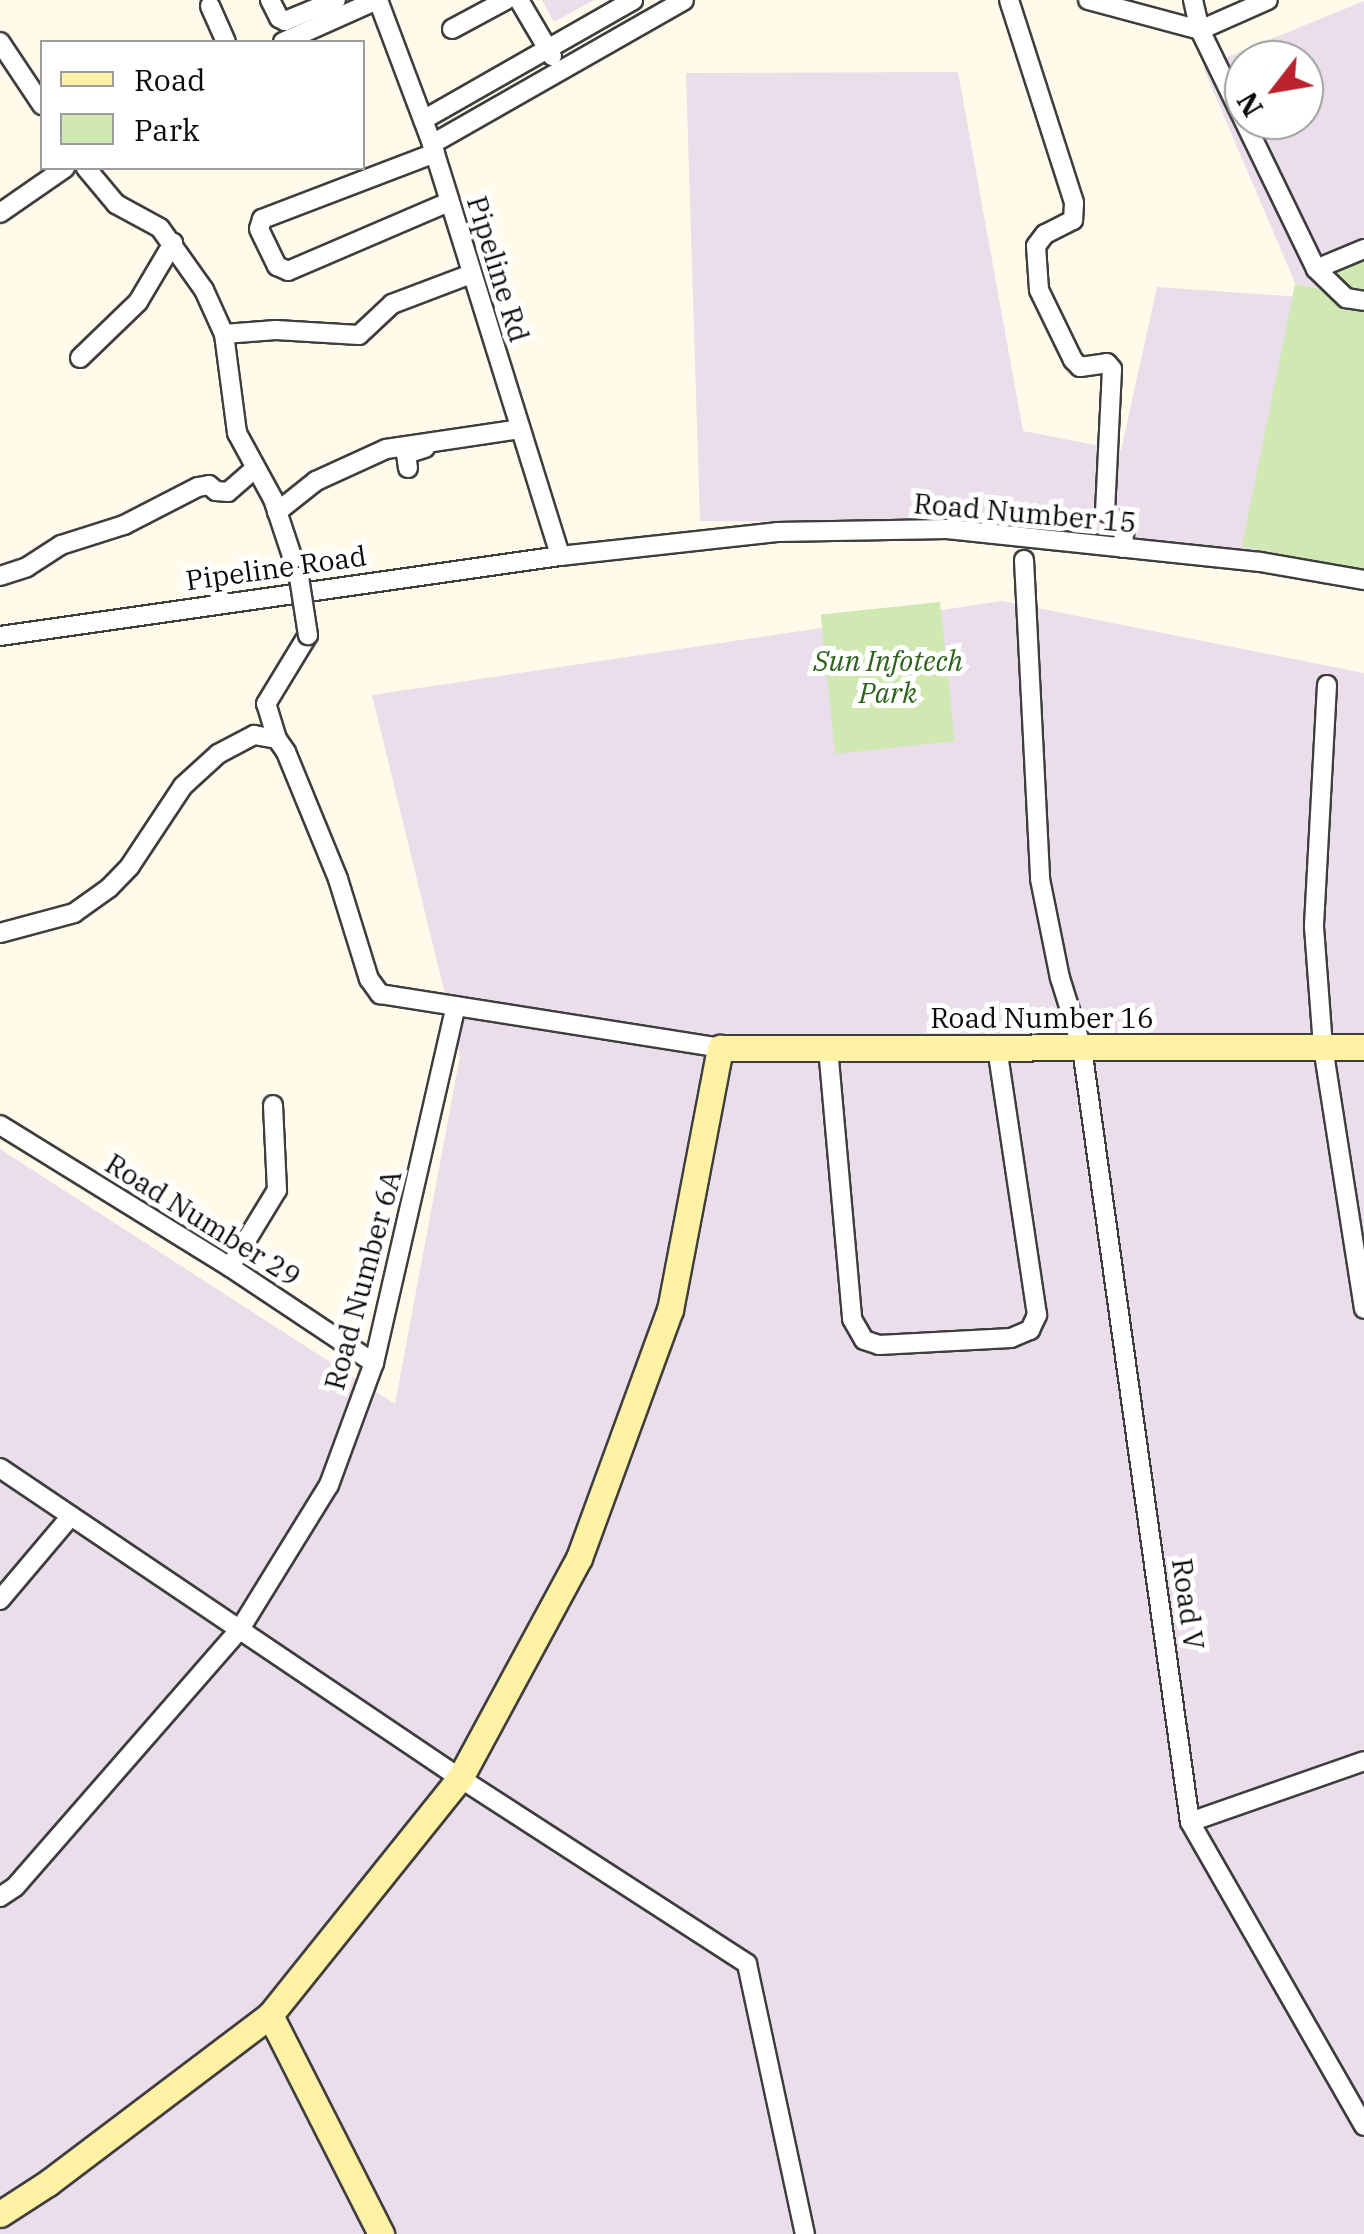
<!DOCTYPE html>
<html>
<head>
<meta charset="utf-8">
<style>
	body { margin:0 }
	#map { position:relative; width:1364px; height:2234px; overflow:hidden; background:#fffae9; font-family:"IBM Plex Serif",serif }
	div>[style] { position:absolute }
	.industrial>* { inset:0; background:#e9deea }
	.green>* { inset:0; background:#d0e9b3; transform-origin:0 0 }
	.roads { filter:drop-shadow(2px 0 #3e3e3e) drop-shadow(-2px 0 #3e3e3e) drop-shadow(0 2px #3e3e3e) drop-shadow(0 -2px #3e3e3e) }
	.street>* { height:18px; margin:-9px; padding:0 9px; transform-origin:9px; border-radius:9px; background:#fff }
	.secondary>* { height:25px; margin:-12.5px; padding:0 12.5px; transform-origin:12.5px; border-radius:12.5px; background:#fff2a4 }
	.bridges { filter:drop-shadow(2px 0 #3e3e3e) drop-shadow(-2px 0 #3e3e3e) drop-shadow(0 2px #3e3e3e) drop-shadow(0 -2px #3e3e3e) }
	.street-bridge>* { height:18px; margin:-9px; padding:0 9px; transform-origin:9px; border-radius:9px; background:#fff }
	span { translate:-50% -50%; white-space:nowrap; text-align:center; line-height:1.15; -webkit-text-stroke:10px #fff; paint-order:stroke }
	.street-label { font-size:28px; color:#0b0b0b }
	.park-label { font-size:28px; color:#2c621b; font-style:italic }
	.legend { position:absolute; left:40px; top:40px; width:325px; height:130px; box-sizing:border-box; background:#fff; border:2px solid #9d9d9d; margin:0; padding:12px 18px; list-style:none; font-size:30px; color:#0b0b0b }
	.legend li { display:flex; align-items:center; gap:20px; height:50px }
	.legend b { width:50px; border:2px solid #9d9d9d }
	.north { position:absolute; left:1224px; top:40px; width:100px; height:100px; box-sizing:border-box; background:#fff; border:2px solid #9d9d9d; border-radius:50%; rotate:239deg; font-size:28px; font-weight:700; line-height:40px; text-align:center; color:#0b0b0b }
	.north::after { content:''; display:block; margin:auto; width:35px; height:45px; background:#bc222d; clip-path:polygon(50% 0,100% 100%,50% 72%,0 100%) }
</style>
</head>
<body>
<div id="map">
	<div class="industrial">
		<div style="clip-path:polygon(542px 0,594px 0,554px 22px)"></div>
		<div style="clip-path:polygon(evenodd,1364px 1px,1364px 574px,1055px 524px,700px 521px,686px 73px,958px 72px,1023px 431px,1121px 450px,1157px 287px,1301px 297px,1203px 67px,1364px 1px,1244px 60px,1304px 60px,1304px 120px,1244px 120px,1244px 60px)"></div>
		<div style="clip-path:polygon(1002px 601px,1364px 673px,1364px 2234px,0 2234px,0 1149px,395px 1404px,460px 1056px,372px 695px)"></div>
	</div>
	<div class="green">
		<div style="clip-path:polygon(1364px 259px,1364px 292px,1346px 288px,1331px 272px)"></div>
		<div style="clip-path:polygon(1295px 284px,1364px 298px,1364px 571px,1242px 546px)"></div>
		<div style="left:940px;top:602px;width:140px;height:120px;rotate:84deg"></div>
	</div>
	<div class="roads">
		<div class="street">
			<div style="left:270px;top:0;width:20px;rotate:63deg"></div>
			<div style="left:279px;top:18px;width:7px;rotate:27deg"></div>
			<div style="left:285px;top:21px;width:55px;rotate:-22.4deg"></div>
			<div style="left:378px;top:0;width:154px;rotate:69.4deg"></div>
			<div style="left:432px;top:144px;width:431px;rotate:72.7deg"></div>
			<div style="left:519px;top:0;width:65px;rotate:59.5deg"></div>
			<div style="left:1009px;top:0;width:213px;rotate:72.2deg"></div>
			<div style="left:1074px;top:203px;width:17px;rotate:93deg"></div>
			<div style="left:1073px;top:220px;width:31px;rotate:153deg"></div>
			<div style="left:1045px;top:234px;width:15px;rotate:127deg"></div>
			<div style="left:1036px;top:246px;width:44px;rotate:86.1deg"></div>
			<div style="left:1039px;top:290px;width:78px;rotate:64.1deg"></div>
			<div style="left:1073px;top:360px;width:10px;rotate:45deg"></div>
			<div style="left:1080px;top:367px;width:27px;rotate:-8deg"></div>
			<div style="left:1107px;top:363px;width:8px;rotate:50deg"></div>
			<div style="left:1112px;top:369px;width:142px;rotate:92.8deg"></div>
			<div style="left:1105px;top:511px;width:27px;rotate:42deg"></div>
			<div style="left:1125px;top:529px;width:19px;rotate:99deg"></div>
			<div style="left:1088px;top:0;width:116px;rotate:15deg"></div>
			<div style="left:1200px;top:30px;width:266px;rotate:64.1deg"></div>
			<div style="left:1316px;top:269px;width:42px;rotate:44deg"></div>
			<div style="left:1346px;top:298px;width:18px;rotate:9deg"></div>
			<div style="left:1193px;top:0;width:31px;rotate:77deg"></div>
			<div style="left:1200px;top:30px;width:74px;rotate:-23.8deg"></div>
			<div style="left:210px;top:6px;width:39px;rotate:66deg"></div>
			<div style="left:452px;top:29px;width:61px;rotate:-28.2deg"></div>
			<div style="left:0;top:42px;width:76px;rotate:56.3deg"></div>
			<div style="left:283px;top:42px;width:103px;rotate:-24.1deg"></div>
			<div style="left:423px;top:120px;width:242px;rotate:-29.7deg"></div>
			<div style="left:432px;top:144px;width:290px;rotate:-29.7deg"></div>
			<div style="left:435px;top:153px;width:185px;rotate:159.1deg"></div>
			<div style="left:262px;top:219px;width:10px;rotate:107deg"></div>
			<div style="left:259px;top:229px;width:41px;rotate:64.1deg"></div>
			<div style="left:277px;top:266px;width:12px;rotate:24deg"></div>
			<div style="left:288px;top:271px;width:175px;rotate:-23.2deg"></div>
			<div style="left:86px;top:168px;width:47px;rotate:50.2deg"></div>
			<div style="left:116px;top:204px;width:50px;rotate:28.6deg"></div>
			<div style="left:160px;top:228px;width:76px;rotate:54.6deg"></div>
			<div style="left:204px;top:290px;width:48px;rotate:65.6deg"></div>
			<div style="left:224px;top:334px;width:100px;rotate:82.5deg"></div>
			<div style="left:237px;top:433px;width:75px;rotate:61.4deg"></div>
			<div style="left:273px;top:499px;width:82px;rotate:71.6deg"></div>
			<div style="left:0;top:213px;width:79px;rotate:-34.7deg"></div>
			<div style="left:1316px;top:269px;width:52px;rotate:-22.6deg"></div>
			<div style="left:224px;top:334px;width:52px;rotate:-4.4deg"></div>
			<div style="left:276px;top:330px;width:83px;rotate:3.4deg"></div>
			<div style="left:359px;top:335px;width:45px;rotate:-43.2deg"></div>
			<div style="left:392px;top:304px;width:85px;rotate:-20.8deg"></div>
			<div style="left:80px;top:358px;width:81px;rotate:-44deg"></div>
			<div style="left:138px;top:302px;width:69px;rotate:-59.3deg"></div>
			<div style="left:408px;top:468px;width:14px;rotate:-98deg"></div>
			<div style="left:406px;top:454px;width:20px;rotate:-18deg"></div>
			<div style="left:277px;top:512px;width:50px;rotate:-38.5deg"></div>
			<div style="left:316px;top:481px;width:77px;rotate:-24.6deg"></div>
			<div style="left:386px;top:449px;width:135px;rotate:-8.5deg"></div>
			<div style="left:1024px;top:560px;width:319px;rotate:87.1deg"></div>
			<div style="left:1040px;top:879px;width:101px;rotate:78.6deg"></div>
			<div style="left:1060px;top:978px;width:73px;rotate:72.6deg"></div>
			<div style="left:1082px;top:1048px;width:781px;rotate:82.06deg"></div>
			<div style="left:1190px;top:1822px;width:350px;rotate:60.2deg"></div>
			<div style="left:0;top:576px;width:28px;rotate:-18deg"></div>
			<div style="left:27px;top:567px;width:40px;rotate:-32.9deg"></div>
			<div style="left:61px;top:545px;width:66px;rotate:-17.6deg"></div>
			<div style="left:124px;top:525px;width:83px;rotate:-27.2deg"></div>
			<div style="left:198px;top:487px;width:11px;rotate:-10deg"></div>
			<div style="left:209px;top:485px;width:9px;rotate:41deg"></div>
			<div style="left:216px;top:491px;width:12px;rotate:5deg"></div>
			<div style="left:228px;top:492px;width:35px;rotate:-41deg"></div>
			<div style="left:0;top:636px;width:566px;rotate:-8.13deg"></div>
			<div style="left:560px;top:556px;width:218px;rotate:-6.3deg"></div>
			<div style="left:777px;top:532px;width:170px;rotate:-1deg"></div>
			<div style="left:947px;top:529px;width:315px;rotate:6deg"></div>
			<div style="left:1260px;top:562px;width:106px;rotate:9.8deg"></div>
			<div style="left:1327px;top:685px;width:242px;rotate:93.1deg"></div>
			<div style="left:1314px;top:927px;width:120px;rotate:85.7deg"></div>
			<div style="left:1323px;top:1047px;width:265px;rotate:81.1deg"></div>
			<div style="left:277px;top:739px;width:37px;rotate:-107deg"></div>
			<div style="left:266px;top:704px;width:81px;rotate:-58.7deg"></div>
			<div style="left:0;top:933px;width:77px;rotate:-15.1deg"></div>
			<div style="left:74px;top:913px;width:43px;rotate:-35.5deg"></div>
			<div style="left:109px;top:888px;width:30px;rotate:-46deg"></div>
			<div style="left:130px;top:866px;width:96px;rotate:-56.5deg"></div>
			<div style="left:183px;top:786px;width:47px;rotate:-42.4deg"></div>
			<div style="left:218px;top:754px;width:41px;rotate:-27.8deg"></div>
			<div style="left:254px;top:735px;width:23px;rotate:10deg"></div>
			<div style="left:277px;top:739px;width:16px;rotate:55deg"></div>
			<div style="left:286px;top:752px;width:137px;rotate:67.7deg"></div>
			<div style="left:338px;top:879px;width:105px;rotate:72.8deg"></div>
			<div style="left:369px;top:979px;width:19px;rotate:54deg"></div>
			<div style="left:380px;top:994px;width:344px;rotate:9deg"></div>
			<div style="left:828px;top:1048px;width:272px;rotate:84.9deg"></div>
			<div style="left:852px;top:1319px;width:24px;rotate:60deg"></div>
			<div style="left:864px;top:1340px;width:16px;rotate:18deg"></div>
			<div style="left:879px;top:1345px;width:132px;rotate:-3deg"></div>
			<div style="left:1011px;top:1338px;width:21px;rotate:-23deg"></div>
			<div style="left:1030px;top:1330px;width:17px;rotate:-65deg"></div>
			<div style="left:1037px;top:1315px;width:270px;rotate:-98.5deg"></div>
			<div style="left:0;top:1125px;width:270px;rotate:31.7deg"></div>
			<div style="left:230px;top:1267px;width:173px;rotate:33.7deg"></div>
			<div style="left:230px;top:1267px;width:90px;rotate:-58.6deg"></div>
			<div style="left:277px;top:1190px;width:85px;rotate:-92.7deg"></div>
			<div style="left:0;top:1468px;width:555px;rotate:33.98deg"></div>
			<div style="left:460px;top:1778px;width:342px;rotate:32.9deg"></div>
			<div style="left:747px;top:1964px;width:276px;rotate:77.9deg"></div>
			<div style="left:0;top:1600px;width:110px;rotate:-49.8deg"></div>
			<div style="left:1190px;top:1822px;width:184px;rotate:-19.3deg"></div>
			<div style="left:0;top:1897px;width:18px;rotate:-34deg"></div>
			<div style="left:15px;top:1887px;width:342px;rotate:-48.9deg"></div>
			<div style="left:240px;top:1629px;width:169px;rotate:-58.3deg"></div>
			<div style="left:329px;top:1485px;width:130px;rotate:-69.8deg"></div>
			<div style="left:374px;top:1363px;width:366px;rotate:-77.1deg"></div>
		</div>
		<div class="secondary">
			<div style="left:270px;top:2015px;width:246px;rotate:63.1deg"></div>
			<div style="left:0;top:2214px;width:57px;rotate:-32.9deg"></div>
			<div style="left:48px;top:2183px;width:278px;rotate:-37.1deg"></div>
			<div style="left:270px;top:2015px;width:304px;rotate:-51.3deg"></div>
			<div style="left:460px;top:1778px;width:250px;rotate:-61.6deg"></div>
			<div style="left:579px;top:1558px;width:264px;rotate:-69.9deg"></div>
			<div style="left:670px;top:1310px;width:267px;rotate:-79.2deg"></div>
			<div style="left:720px;top:1048px;width:644px;rotate:-0.09deg"></div>
		</div>
	</div>
	<div class="bridges">
		<div class="street-bridge">
			<div style="left:299px;top:577px;width:59px;rotate:81.2deg"></div>
		</div>
	</div>
	<div class="street-label">
		<span style="left:498px;top:269px;rotate:73deg">Pipeline Rd</span>
		<span style="left:1025px;top:513px;rotate:5deg">Road Number 15</span>
		<span style="left:276px;top:568px;rotate:-8deg">Pipeline Road</span>
		<span style="left:1042px;top:1018px">Road Number 16</span>
		<span style="left:203px;top:1220px;rotate:32deg">Road Number 29</span>
		<span style="left:363px;top:1280px;rotate:-75deg">Road Number 6A</span>
		<span style="left:1188px;top:1604px;rotate:82deg">Road V</span>
	</div>
	<div class="park-label">
		<span style="left:888px;top:677px">Sun Infotech<br>Park</span>
	</div>
	<ul class="legend">
	<li><b style="height:12px;background:#fff2a4"></b>Road</li>
	<li><b style="height:28px;background:#d0e9b3"></b>Park</li>
	</ul>
	<div class="north">N</div>
</div>
</body>
</html>
